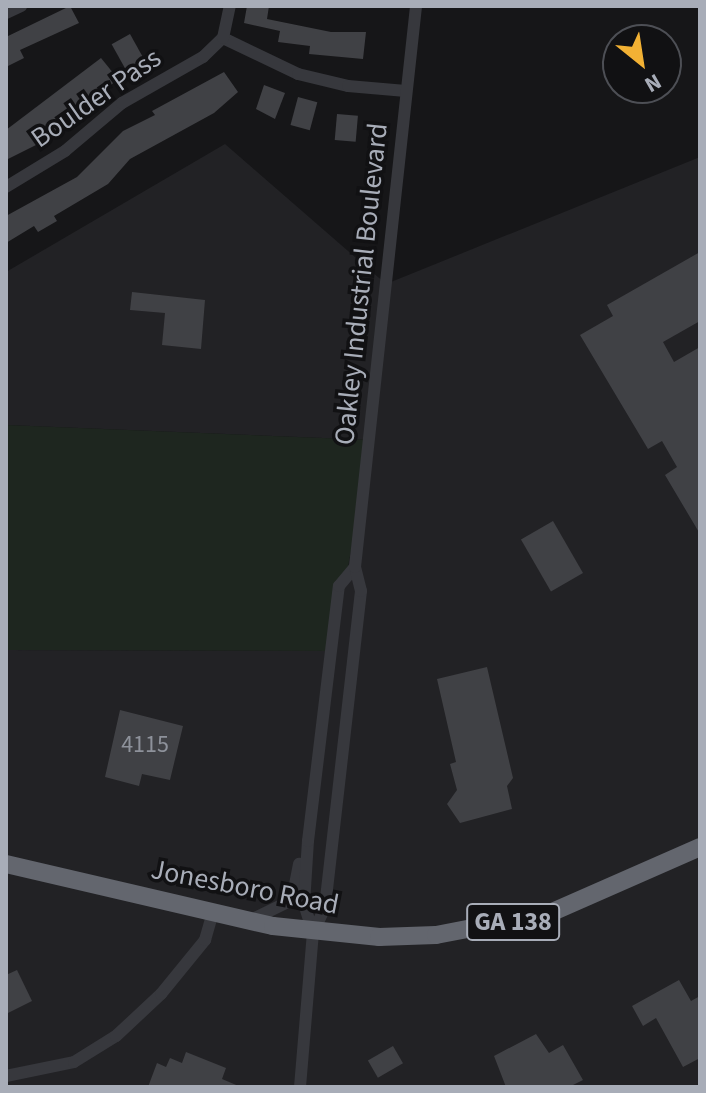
<!DOCTYPE html>
<html>
<head>
<meta charset="utf-8">
<style>
	body { margin:0 }
	#map { position:relative; width:706px; height:1093px; overflow:hidden; background:#161618; font-family:"Source Sans 3",sans-serif }
	div>[style] { position:absolute }
	.built>* { inset:0; background:#222225 }
	.green>* { inset:0; background:#1e261f }
	.building>* { inset:0; background:#404145; transform-origin:0 0 }
	.minor>* { height:12px; margin:-6px; padding:0 6px; transform-origin:6px; border-radius:6px; background:#37383d }
	.highway>* { height:18px; margin:-9px; padding:0 9px; transform-origin:9px; border-radius:9px; background:#63666e }
	span { translate:-50% -50%; white-space:nowrap; text-align:center; line-height:1.15; -webkit-text-stroke:7px #111113; paint-order:stroke }
	.number-label { font-size:24px; color:#8e929b }
	.number-label span { -webkit-text-stroke-width:0 }
	.shield-label span { padding:2px 6px; background:#111113; border:2px solid; border-radius:6px; -webkit-text-stroke-width:0 }
	.shield-label { font-size:26px; color:#a8adb8; font-weight:700 }
	.street-label { font-size:28px; color:#a8adb8 }
	.frame { position:absolute; inset:0; border:8px solid #a8adb8; pointer-events:none }
	.north { position:absolute; left:602px; top:24px; width:80px; height:80px; box-sizing:border-box; background:#111113; border:2px solid #4d4f55; border-radius:50%; rotate:150deg; font-size:22px; font-weight:700; line-height:32px; text-align:center; color:#a8adb8 }
	.north::after { content:''; display:block; margin:auto; width:28px; height:36px; background:#f2b134; clip-path:polygon(50% 0,100% 100%,50% 72%,0 100%) }
</style>
</head>
<body>
<div id="map">
	<div class="built">
		<div style="clip-path:polygon(225px 144px,386px 284px,700px 157px,700px 1087px,6px 1087px,6px 650px,332px 651px,372px 440px,6px 425px,6px 272px)"></div>
	</div>
	<div class="green">
		<div style="clip-path:polygon(6px 425px,372px 440px,332px 651px,6px 650px)"></div>
	</div>
	<div class="building">
		<div style="clip-path:polygon(70px 6px,79px 23px,20px 50px,24px 58px,6px 67px,6px 37px)"></div>
		<div style="clip-path:polygon(247px 6px,269px 6px,267px 19px,331px 32px,366px 32px,363px 59px,309px 54px,310px 46px,278px 42px,280px 31px,244px 23px)"></div>
		<div style="left:130px;top:34px;width:33px;height:21px;rotate:61deg"></div>
		<div style="clip-path:polygon(101px 58px,118px 79px,46px 140px,6px 160px,6px 130px)"></div>
		<div style="clip-path:polygon(224px 72px,238px 92px,214px 113px,130px 159px,108px 184px,54px 216px,57px 221px,38px 232px,34px 226px,6px 243px,6px 216px,77px 177px,123px 131px,155px 115px,152px 111px)"></div>
		<div style="clip-path:polygon(264px 85px,285px 93px,275px 119px,256px 109px)"></div>
		<div style="left:298px;top:97px;width:20px;height:29px;rotate:15deg"></div>
		<div style="left:337px;top:114px;width:21px;height:26px;rotate:5deg"></div>
		<div style="clip-path:polygon(700px 252px,700px 321px,663px 342px,674px 362px,700px 347px,700px 534px,665px 475px,677px 467px,662px 441px,648px 449px,580px 335px,613px 316px,607px 305px)"></div>
		<div style="clip-path:polygon(132px 292px,205px 300px,201px 349px,162px 345px,165px 313px,130px 310px)"></div>
		<div style="left:553px;top:521px;width:60px;height:37px;rotate:60deg"></div>
		<div style="clip-path:polygon(487px 667px,513px 778px,507px 786px,512px 809px,460px 823px,447px 804px,457px 790px,450px 764px,456px 762px,437px 679px)"></div>
		<div style="clip-path:polygon(120px 710px,183px 726px,170px 780px,142px 774px,139px 786px,105px 777px)"></div>
		<div style="clip-path:polygon(17px 970px,32px 1001px,6px 1014px,6px 975px)"></div>
		<div style="clip-path:polygon(679px 980px,691px 1001px,700px 996px,700px 1058px,683px 1067px,656px 1018px,643px 1026px,632px 1006px)"></div>
		<div style="clip-path:polygon(536px 1034px,549px 1053px,563px 1045px,583px 1080px,569px 1087px,506px 1087px,494px 1056px)"></div>
		<div style="left:393px;top:1046px;width:20px;height:29px;rotate:60deg"></div>
		<div style="clip-path:polygon(186px 1052px,226px 1068px,222px 1079px,241px 1087px,148px 1087px,157px 1063px,166px 1067px,170px 1058px,182px 1063px)"></div>
	</div>
	<div class="minor">
		<div style="left:6px;top:13px;width:17px;rotate:-25deg"></div>
		<div style="left:223px;top:38px;width:83px;rotate:25.6deg"></div>
		<div style="left:298px;top:74px;width:51px;rotate:13.5deg"></div>
		<div style="left:348px;top:86px;width:58px;rotate:4.9deg"></div>
		<div style="left:6px;top:187px;width:69px;rotate:-31.4deg"></div>
		<div style="left:65px;top:151px;width:75px;rotate:-40.1deg"></div>
		<div style="left:122px;top:103px;width:93px;rotate:-29.6deg"></div>
		<div style="left:203px;top:57px;width:28px;rotate:-44deg"></div>
		<div style="left:223px;top:38px;width:33px;rotate:-78deg"></div>
		<div style="left:253px;top:919px;width:43px;rotate:-26deg"></div>
		<div style="left:292px;top:900px;width:37px;rotate:-79deg"></div>
		<div style="left:313px;top:933px;width:30px;rotate:-107deg"></div>
		<div style="left:304px;top:904px;width:63px;rotate:-86.4deg"></div>
		<div style="left:308px;top:841px;width:257px;rotate:-83.1deg"></div>
		<div style="left:339px;top:586px;width:25px;rotate:-50deg"></div>
		<div style="left:6px;top:1076px;width:69px;rotate:-11.6deg"></div>
		<div style="left:74px;top:1062px;width:49px;rotate:-31.8deg"></div>
		<div style="left:116px;top:1036px;width:62px;rotate:-43deg"></div>
		<div style="left:161px;top:994px;width:70px;rotate:-50.8deg"></div>
		<div style="left:205px;top:940px;width:29px;rotate:-74deg"></div>
		<div style="left:300px;top:1087px;width:155px;rotate:-85.2deg"></div>
		<div style="left:313px;top:933px;width:29px;rotate:-65deg"></div>
		<div style="left:325px;top:907px;width:318px;rotate:-83.5deg"></div>
		<div style="left:361px;top:591px;width:25px;rotate:-104deg"></div>
		<div style="left:355px;top:567px;width:564px;rotate:-83.79deg"></div>
	</div>
	<div class="highway">
		<div style="left:6px;top:864px;width:274px;rotate:13.1deg"></div>
		<div style="left:273px;top:926px;width:107px;rotate:5.9deg"></div>
		<div style="left:379px;top:937px;width:57px;rotate:-2deg"></div>
		<div style="left:436px;top:935px;width:116px;rotate:-10.9deg"></div>
		<div style="left:550px;top:913px;width:164px;rotate:-23.7deg"></div>
	</div>
	<div class="number-label">
		<span style="left:145px;top:745px">4115</span>
	</div>
	<div class="shield-label">
		<span style="left:513px;top:922px">GA 138</span>
	</div>
	<div class="street-label">
		<span style="left:96px;top:98px;rotate:-35deg">Boulder Pass</span>
		<span style="left:361px;top:284px;rotate:-84deg">Oakley Industrial Boulevard</span>
		<span style="left:245px;top:887px;rotate:11deg">Jonesboro Road</span>
	</div>
	<div class="frame"></div>
	<div class="north">N</div>
</div>
</body>
</html>
